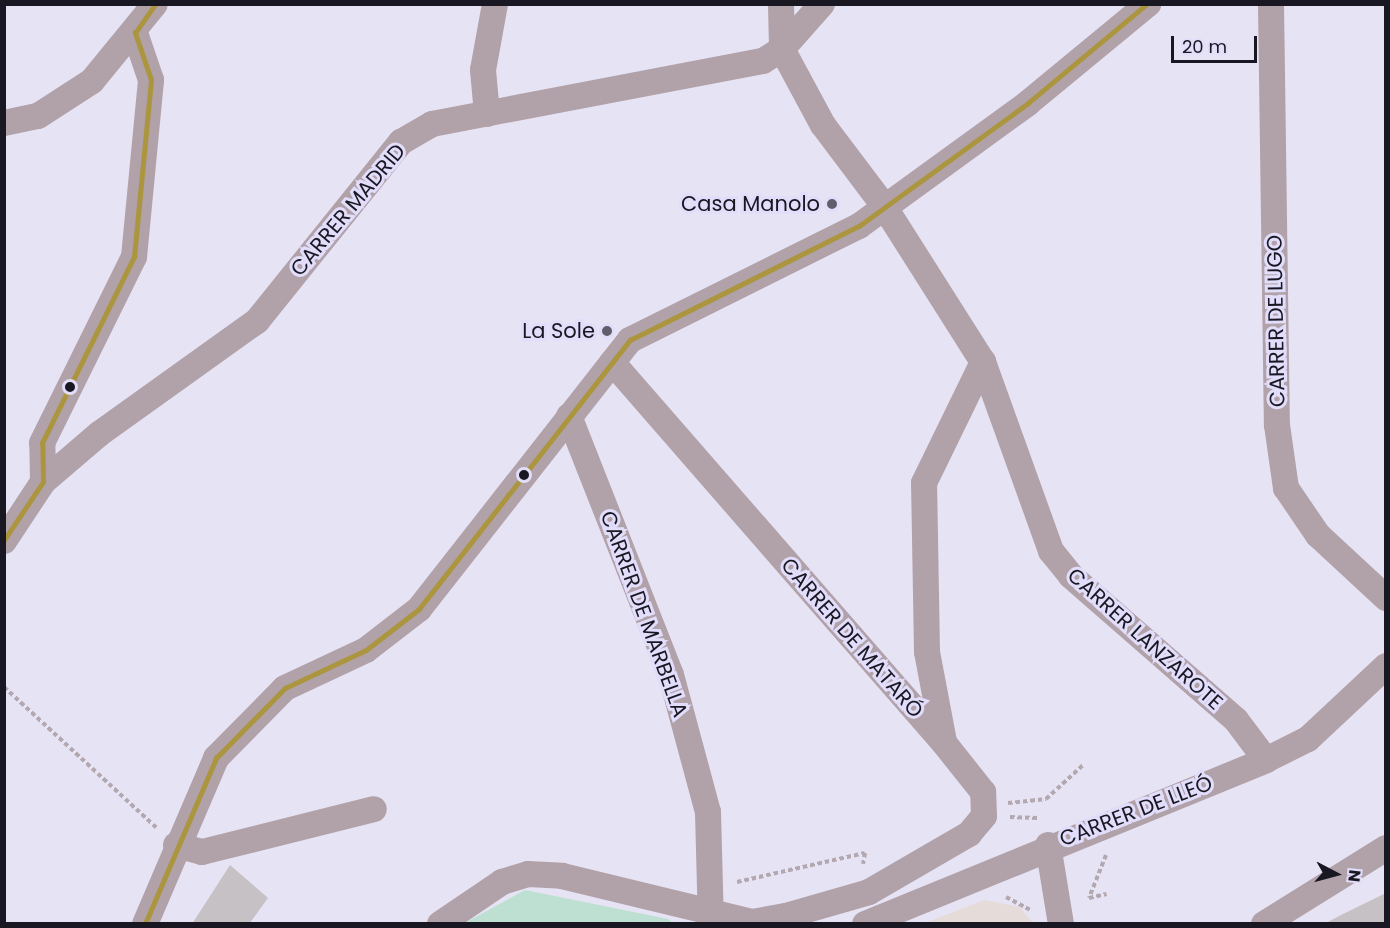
<!DOCTYPE html>
<html>
<head>
<meta charset="utf-8">
<style>
	body { margin:0 }
	#map { position:relative; width:1390px; height:928px; overflow:hidden; background:#e6e3f4; font-family:Poppins,sans-serif }
	div>[style] { position:absolute }
	.education>* { inset:0; background:#e5dbd9 }
	.green>* { inset:0; background:#bde0d2 }
	.building>* { inset:0; background:#c6c1c4 }
	.path>* { height:4px; margin-top:-2px; transform-origin:0; background:repeating-linear-gradient(90deg,#b3a8b0 0 4.5px,transparent 0 7.5px) }
	.street>* { height:26px; margin:-13px; padding:0 13px; transform-origin:13px; border-radius:13px; background:#b1a1a8 }
	.bus-1>* { height:4.5px; margin:-2.25px; padding:0 2.25px; transform-origin:2.25px; border-radius:2.25px; background:#ab963f }
	.dots>* { width:16px; height:16px; translate:-50% -50%; box-sizing:border-box; border:3px solid #e1ddfa; border-radius:50% }
	span { translate:-50% -50%; white-space:nowrap; text-align:center; line-height:1.15; -webkit-text-stroke:6px #e1ddfa; paint-order:stroke }
	.poi-label { font-size:21px; color:#191721 }
	.right { translate:-100% -50%; text-align:right }
	.street-label { font-size:21px; color:#191721 }
	.frame { position:absolute; inset:0; border:6px solid #191721; pointer-events:none }
	.north { position:absolute; left:1306px; top:844px; width:60px; height:60px; -webkit-text-stroke:4px #e1ddfa; paint-order:stroke; rotate:96deg; font-size:16px; font-weight:700; line-height:24px; text-align:center; color:#191721 }
	.north::after { content:''; display:block; margin:auto; width:21px; height:27px; background:#191721; clip-path:polygon(50% 0,100% 100%,50% 72%,0 100%) }
	.scale { position:absolute; left:1171px; top:36px; width:86px; height:27px; box-sizing:border-box; border:3px solid #191721; border-top:0; padding-left:8px; font-size:18px; line-height:21px; white-space:nowrap; color:#191721; -webkit-text-stroke:4px #e1ddfa; paint-order:stroke }
</style>
</head>
<body>
<div id="map">
	<div class="education">
		<div style="clip-path:polygon(984px 900px,1020px 907px,1033px 923px,925px 923px)"></div>
	</div>
	<div class="green">
		<div style="clip-path:polygon(525px 890px,668px 919px,673px 923px,463px 924px)"></div>
	</div>
	<div class="building">
		<div style="clip-path:polygon(230px 865px,268px 898px,249px 924px,192px 924px)"></div>
		<div style="clip-path:polygon(1386px 893px,1386px 924px,1324px 924px,1343px 914px)"></div>
	</div>
	<div class="path">
		<div style="left:4px;top:687px;width:209px;rotate:42.7deg"></div>
		<div style="left:1008px;top:803px;width:38px;rotate:-6deg"></div>
		<div style="left:1046px;top:799px;width:50px;rotate:-42.6deg"></div>
		<div style="left:1010px;top:817px;width:28px;rotate:2deg"></div>
		<div style="left:1106px;top:855px;width:46px;rotate:111.6deg"></div>
		<div style="left:1089px;top:898px;width:18px;rotate:-13deg"></div>
		<div style="left:737px;top:882px;width:131px;rotate:-12.8deg"></div>
		<div style="left:865px;top:853px;width:11px;rotate:100deg"></div>
		<div style="left:1006px;top:897px;width:27px;rotate:28deg"></div>
	</div>
	<div class="street">
		<div style="left:781px;top:4px;width:45px;rotate:88.7deg"></div>
		<div style="left:782px;top:49px;width:86px;rotate:61.7deg"></div>
		<div style="left:823px;top:125px;width:101px;rotate:53deg"></div>
		<div style="left:884px;top:206px;width:185px;rotate:57.6deg"></div>
		<div style="left:983px;top:362px;width:201px;rotate:70.2deg"></div>
		<div style="left:1051px;top:551px;width:32px;rotate:51deg"></div>
		<div style="left:1071px;top:576px;width:219px;rotate:41.1deg"></div>
		<div style="left:1236px;top:720px;width:50px;rotate:53.1deg"></div>
		<div style="left:1271px;top:4px;width:421px;rotate:89.2deg"></div>
		<div style="left:1277px;top:425px;width:64px;rotate:81.9deg"></div>
		<div style="left:1286px;top:488px;width:57px;rotate:55.8deg"></div>
		<div style="left:1318px;top:535px;width:93px;rotate:42.8deg"></div>
		<div style="left:487px;top:114px;width:44px;rotate:-95.2deg"></div>
		<div style="left:483px;top:70px;width:67px;rotate:-79.7deg"></div>
		<div style="left:4px;top:123px;width:35px;rotate:-12deg"></div>
		<div style="left:38px;top:116px;width:64px;rotate:-32.9deg"></div>
		<div style="left:92px;top:81px;width:99px;rotate:-50.7deg"></div>
		<div style="left:569px;top:416px;width:278px;rotate:68.5deg"></div>
		<div style="left:671px;top:675px;width:142px;rotate:74.9deg"></div>
		<div style="left:708px;top:812px;width:111px;rotate:88.5deg"></div>
		<div style="left:43px;top:482px;width:39px;rotate:-91deg"></div>
		<div style="left:42px;top:443px;width:208px;rotate:-63.7deg"></div>
		<div style="left:134px;top:257px;width:178px;rotate:-84.5deg"></div>
		<div style="left:151px;top:80px;width:50px;rotate:-108.8deg"></div>
		<div style="left:4px;top:541px;width:71px;rotate:-56.5deg"></div>
		<div style="left:43px;top:482px;width:74px;rotate:-40.6deg"></div>
		<div style="left:99px;top:434px;width:194px;rotate:-35.6deg"></div>
		<div style="left:257px;top:321px;width:230px;rotate:-51.2deg"></div>
		<div style="left:401px;top:142px;width:36px;rotate:-30deg"></div>
		<div style="left:432px;top:124px;width:337px;rotate:-10.8deg"></div>
		<div style="left:763px;top:61px;width:22px;rotate:-32deg"></div>
		<div style="left:782px;top:49px;width:60px;rotate:-48.4deg"></div>
		<div style="left:944px;top:742px;width:92px;rotate:-100.7deg"></div>
		<div style="left:927px;top:652px;width:169px;rotate:-91deg"></div>
		<div style="left:924px;top:483px;width:135px;rotate:-64deg"></div>
		<div style="left:176px;top:845px;width:27px;rotate:15deg"></div>
		<div style="left:202px;top:852px;width:177px;rotate:-14deg"></div>
		<div style="left:1048px;top:845px;width:80px;rotate:80.7deg"></div>
		<div style="left:145px;top:924px;width:181px;rotate:-66.8deg"></div>
		<div style="left:216px;top:758px;width:98px;rotate:-45.4deg"></div>
		<div style="left:285px;top:688px;width:89px;rotate:-25.1deg"></div>
		<div style="left:366px;top:650px;width:67px;rotate:-37.7deg"></div>
		<div style="left:419px;top:609px;width:342px;rotate:-51.9deg"></div>
		<div style="left:630px;top:340px;width:256px;rotate:-26.5deg"></div>
		<div style="left:859px;top:226px;width:209px;rotate:-36deg"></div>
		<div style="left:1028px;top:103px;width:156px;rotate:-39.5deg"></div>
		<div style="left:440px;top:924px;width:75px;rotate:-34.1deg"></div>
		<div style="left:502px;top:882px;width:27px;rotate:-17deg"></div>
		<div style="left:528px;top:874px;width:34px;rotate:3deg"></div>
		<div style="left:562px;top:876px;width:195px;rotate:13.6deg"></div>
		<div style="left:752px;top:922px;width:35px;rotate:-10deg"></div>
		<div style="left:786px;top:916px;width:86px;rotate:-16.1deg"></div>
		<div style="left:869px;top:892px;width:116px;rotate:-30.1deg"></div>
		<div style="left:969px;top:834px;width:23px;rotate:-50deg"></div>
		<div style="left:984px;top:816px;width:24px;rotate:-92deg"></div>
		<div style="left:983px;top:792px;width:63px;rotate:-128.5deg"></div>
		<div style="left:944px;top:743px;width:505px;rotate:-131.07deg"></div>
		<div style="left:865px;top:924px;width:433px;rotate:-22.2deg"></div>
		<div style="left:1266px;top:760px;width:47px;rotate:-26.6deg"></div>
		<div style="left:1308px;top:739px;width:107px;rotate:-43.1deg"></div>
		<div style="left:1264px;top:924px;width:144px;rotate:-31.9deg"></div>
	</div>
	<div class="bus-1">
		<div style="left:4px;top:540px;width:70px;rotate:-56.1deg"></div>
		<div style="left:43px;top:482px;width:39px;rotate:-91deg"></div>
		<div style="left:42px;top:443px;width:208px;rotate:-63.7deg"></div>
		<div style="left:134px;top:257px;width:178px;rotate:-84.5deg"></div>
		<div style="left:151px;top:80px;width:50px;rotate:-108.8deg"></div>
		<div style="left:135px;top:33px;width:35px;rotate:-55deg"></div>
		<div style="left:145px;top:924px;width:181px;rotate:-66.8deg"></div>
		<div style="left:216px;top:758px;width:98px;rotate:-45.4deg"></div>
		<div style="left:285px;top:688px;width:89px;rotate:-25.1deg"></div>
		<div style="left:366px;top:650px;width:67px;rotate:-37.7deg"></div>
		<div style="left:419px;top:609px;width:342px;rotate:-51.9deg"></div>
		<div style="left:630px;top:340px;width:256px;rotate:-26.5deg"></div>
		<div style="left:859px;top:226px;width:209px;rotate:-36deg"></div>
		<div style="left:1028px;top:103px;width:155px;rotate:-39.8deg"></div>
	</div>
	<div class="dots">
		<div style="left:832px;top:204px;background:#615e6b"></div>
		<div style="left:607px;top:331px;background:#615e6b"></div>
		<div style="left:70px;top:387px;background:#191721"></div>
		<div style="left:524px;top:475px;background:#191721"></div>
	</div>
	<div class="poi-label">
		<span class="right" style="left:820px;top:204px">Casa Manolo</span>
		<span class="right" style="left:595px;top:331px">La Sole</span>
	</div>
	<div class="street-label">
		<span style="left:348px;top:210px;rotate:-50deg">CARRER MADRID</span>
		<span style="left:1276px;top:321px;rotate:-91deg">CARRER DE LUGO</span>
		<span style="left:644px;top:614px;rotate:70deg">CARRER DE MARBELLA</span>
		<span style="left:852px;top:638px;rotate:49deg">CARRER DE MATARÓ</span>
		<span style="left:1145px;top:639px;rotate:42deg">CARRER LANZAROTE</span>
		<span style="left:1136px;top:811px;rotate:-21deg">CARRER DE LLEÓ</span>
	</div>
	<div class="frame"></div>
	<div class="north">N</div>
	<div class="scale">20 m</div>
</div>
</body>
</html>
